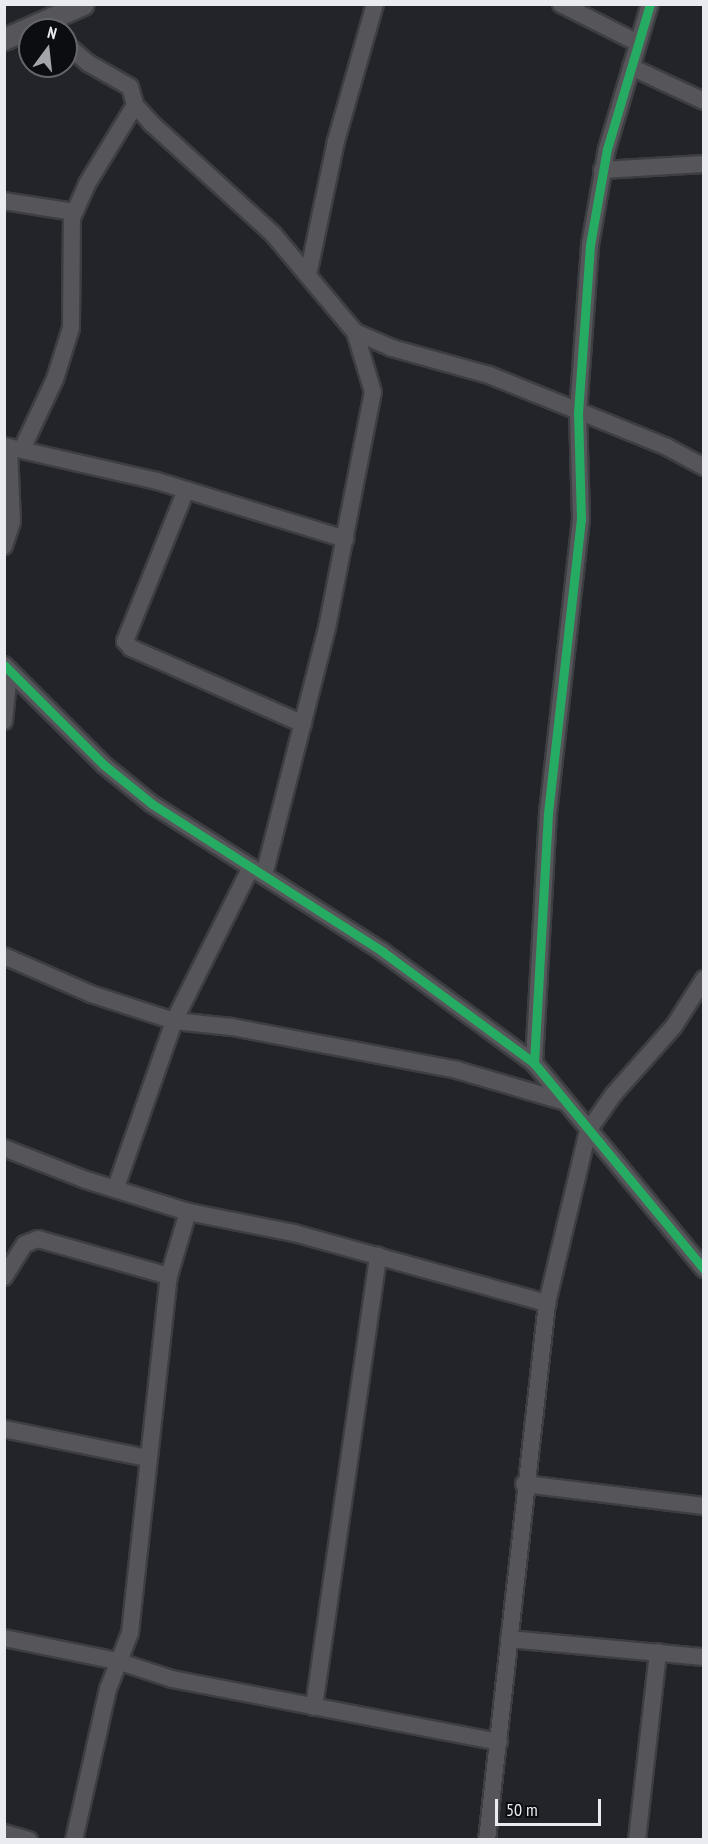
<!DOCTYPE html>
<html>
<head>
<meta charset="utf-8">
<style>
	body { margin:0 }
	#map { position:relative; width:708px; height:1844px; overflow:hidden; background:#232429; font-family:"PT Sans Narrow",sans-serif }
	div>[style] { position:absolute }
	.roads { filter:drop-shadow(2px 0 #3d3e42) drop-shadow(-2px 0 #3d3e42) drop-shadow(0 2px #3d3e42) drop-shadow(0 -2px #3d3e42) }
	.minor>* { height:16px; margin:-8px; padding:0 8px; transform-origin:8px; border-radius:8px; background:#56565a }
	.tertiary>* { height:21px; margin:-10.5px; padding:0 10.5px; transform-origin:10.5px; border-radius:10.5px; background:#56565a }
	.cycleway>* { height:9px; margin:-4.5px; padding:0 4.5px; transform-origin:4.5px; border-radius:4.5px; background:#26ab63 }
	span { translate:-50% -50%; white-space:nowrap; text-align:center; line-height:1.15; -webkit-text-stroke:4.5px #0b0d11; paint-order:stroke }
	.frame { position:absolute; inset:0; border:6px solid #e9ebf1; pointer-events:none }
	.north { position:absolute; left:18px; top:18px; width:60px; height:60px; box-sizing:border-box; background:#0b0d11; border:2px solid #64666b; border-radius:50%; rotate:15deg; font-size:16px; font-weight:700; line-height:24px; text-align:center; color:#e9ebf1 }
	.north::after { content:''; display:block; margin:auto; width:21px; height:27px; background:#a4a5ab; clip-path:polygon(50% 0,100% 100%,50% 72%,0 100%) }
	.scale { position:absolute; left:495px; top:1799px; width:106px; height:27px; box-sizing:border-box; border:3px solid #e9ebf1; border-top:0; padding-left:8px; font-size:18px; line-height:21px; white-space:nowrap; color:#e9ebf1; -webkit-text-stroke:4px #0b0d11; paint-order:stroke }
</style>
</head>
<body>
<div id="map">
	<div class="roads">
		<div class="minor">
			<div style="left:561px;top:4px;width:86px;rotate:26.9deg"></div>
			<div style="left:66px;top:44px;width:29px;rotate:41deg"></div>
			<div style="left:88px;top:63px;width:48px;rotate:29.7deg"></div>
			<div style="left:130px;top:87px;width:19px;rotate:74deg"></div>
			<div style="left:135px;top:105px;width:24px;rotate:48deg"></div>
			<div style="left:151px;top:123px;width:165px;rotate:42.3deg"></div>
			<div style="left:273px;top:234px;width:128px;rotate:50.1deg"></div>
			<div style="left:355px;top:332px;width:40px;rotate:23.4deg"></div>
			<div style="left:392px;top:348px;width:101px;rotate:15.6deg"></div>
			<div style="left:489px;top:375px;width:192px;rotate:22deg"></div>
			<div style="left:667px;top:447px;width:42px;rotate:28.4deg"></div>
			<div style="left:631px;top:67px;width:81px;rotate:25deg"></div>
			<div style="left:602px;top:170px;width:102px;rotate:-3.4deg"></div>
			<div style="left:4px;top:201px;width:71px;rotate:8.9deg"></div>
			<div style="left:308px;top:275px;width:137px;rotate:-78.2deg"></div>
			<div style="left:336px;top:141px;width:142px;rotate:-74.1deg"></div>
			<div style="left:4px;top:446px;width:157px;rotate:12.9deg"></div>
			<div style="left:157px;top:481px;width:197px;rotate:17.1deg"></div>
			<div style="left:23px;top:447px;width:75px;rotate:-64.8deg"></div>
			<div style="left:55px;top:379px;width:53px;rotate:-72.6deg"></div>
			<div style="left:71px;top:328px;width:110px;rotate:-89.5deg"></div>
			<div style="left:72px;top:218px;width:37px;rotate:-66deg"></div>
			<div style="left:87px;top:184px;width:92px;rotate:-58.7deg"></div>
			<div style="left:186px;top:490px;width:163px;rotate:112deg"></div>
			<div style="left:125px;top:641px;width:9px;rotate:49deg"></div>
			<div style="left:131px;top:648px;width:188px;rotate:23.8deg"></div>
			<div style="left:4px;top:546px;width:25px;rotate:-72deg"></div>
			<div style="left:12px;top:522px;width:75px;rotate:-92.3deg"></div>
			<div style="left:4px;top:665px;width:141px;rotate:45deg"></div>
			<div style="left:104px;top:765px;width:62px;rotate:39.1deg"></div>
			<div style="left:152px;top:804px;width:274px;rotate:32.6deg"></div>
			<div style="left:383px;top:952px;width:187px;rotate:36.3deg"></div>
			<div style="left:534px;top:1063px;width:267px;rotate:50.5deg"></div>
			<div style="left:4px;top:721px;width:50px;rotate:-84.3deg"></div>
			<div style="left:264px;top:875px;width:255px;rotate:-75.7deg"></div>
			<div style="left:327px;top:628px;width:240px;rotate:-79deg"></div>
			<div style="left:373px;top:392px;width:63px;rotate:-106.7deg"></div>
			<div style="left:4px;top:956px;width:95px;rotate:23.6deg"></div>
			<div style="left:91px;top:994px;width:87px;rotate:18deg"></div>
			<div style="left:174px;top:1021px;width:58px;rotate:5.9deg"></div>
			<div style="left:232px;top:1027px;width:229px;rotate:10.8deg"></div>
			<div style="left:457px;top:1070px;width:109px;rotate:16.4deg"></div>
			<div style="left:534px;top:1063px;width:250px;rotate:-86.8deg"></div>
			<div style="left:548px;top:813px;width:296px;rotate:-83.6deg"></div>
			<div style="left:581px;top:519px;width:106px;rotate:-91.6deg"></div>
			<div style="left:578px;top:413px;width:168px;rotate:-85.9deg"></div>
			<div style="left:590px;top:245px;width:97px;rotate:-80deg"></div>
			<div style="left:607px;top:149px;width:151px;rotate:-73.5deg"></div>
			<div style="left:4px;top:1148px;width:88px;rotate:21.3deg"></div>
			<div style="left:86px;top:1180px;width:107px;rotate:17.4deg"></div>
			<div style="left:188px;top:1212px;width:108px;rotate:11.2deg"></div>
			<div style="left:294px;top:1233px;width:263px;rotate:15.5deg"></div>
			<div style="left:116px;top:1187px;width:176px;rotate:-70.7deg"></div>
			<div style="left:174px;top:1021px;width:172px;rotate:-63.4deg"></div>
			<div style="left:4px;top:1277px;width:39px;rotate:-58deg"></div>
			<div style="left:25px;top:1244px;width:14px;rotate:-21deg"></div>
			<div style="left:38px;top:1239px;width:136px;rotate:15.8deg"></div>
			<div style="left:4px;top:1429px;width:146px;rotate:11.5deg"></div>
			<div style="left:524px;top:1484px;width:181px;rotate:7deg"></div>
			<div style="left:4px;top:1638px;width:115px;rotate:11.5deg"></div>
			<div style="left:117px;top:1661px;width:58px;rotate:18.1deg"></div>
			<div style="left:172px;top:1679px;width:333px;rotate:10.9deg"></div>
			<div style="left:509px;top:1639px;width:196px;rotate:5.3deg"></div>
			<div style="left:314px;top:1707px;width:456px;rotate:-81.9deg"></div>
			<div style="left:4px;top:1833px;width:26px;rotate:16deg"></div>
			<div style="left:74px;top:1840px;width:155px;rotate:-77.3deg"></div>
			<div style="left:108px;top:1689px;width:60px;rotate:-68.6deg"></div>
			<div style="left:130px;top:1633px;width:359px;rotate:-83.8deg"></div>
			<div style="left:169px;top:1276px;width:67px;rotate:-73.5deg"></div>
			<div style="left:487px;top:1840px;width:540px;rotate:-83.62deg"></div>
			<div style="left:547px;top:1303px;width:177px;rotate:-76.6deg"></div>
			<div style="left:588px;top:1131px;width:44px;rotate:-55.2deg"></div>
			<div style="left:613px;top:1095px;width:92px;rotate:-48.5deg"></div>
			<div style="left:674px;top:1026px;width:56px;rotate:-57.4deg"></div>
			<div style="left:637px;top:1840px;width:189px;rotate:-83.6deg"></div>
		</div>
		<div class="tertiary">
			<div style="left:4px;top:39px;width:86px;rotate:-23.9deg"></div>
		</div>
	</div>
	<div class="cycleway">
		<div style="left:4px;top:665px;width:141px;rotate:45deg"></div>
		<div style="left:104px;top:765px;width:62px;rotate:39.1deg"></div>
		<div style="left:152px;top:804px;width:274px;rotate:32.6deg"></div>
		<div style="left:383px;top:952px;width:187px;rotate:36.3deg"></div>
		<div style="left:534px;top:1063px;width:267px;rotate:50.5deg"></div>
		<div style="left:534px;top:1063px;width:250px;rotate:-86.8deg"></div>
		<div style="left:548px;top:813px;width:296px;rotate:-83.6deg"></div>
		<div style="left:581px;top:519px;width:106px;rotate:-91.6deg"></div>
		<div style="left:578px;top:413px;width:168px;rotate:-85.9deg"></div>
		<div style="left:590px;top:245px;width:97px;rotate:-80deg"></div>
		<div style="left:607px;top:149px;width:151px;rotate:-73.5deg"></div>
	</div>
	<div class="frame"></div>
	<div class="north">N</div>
	<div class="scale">50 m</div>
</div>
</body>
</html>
